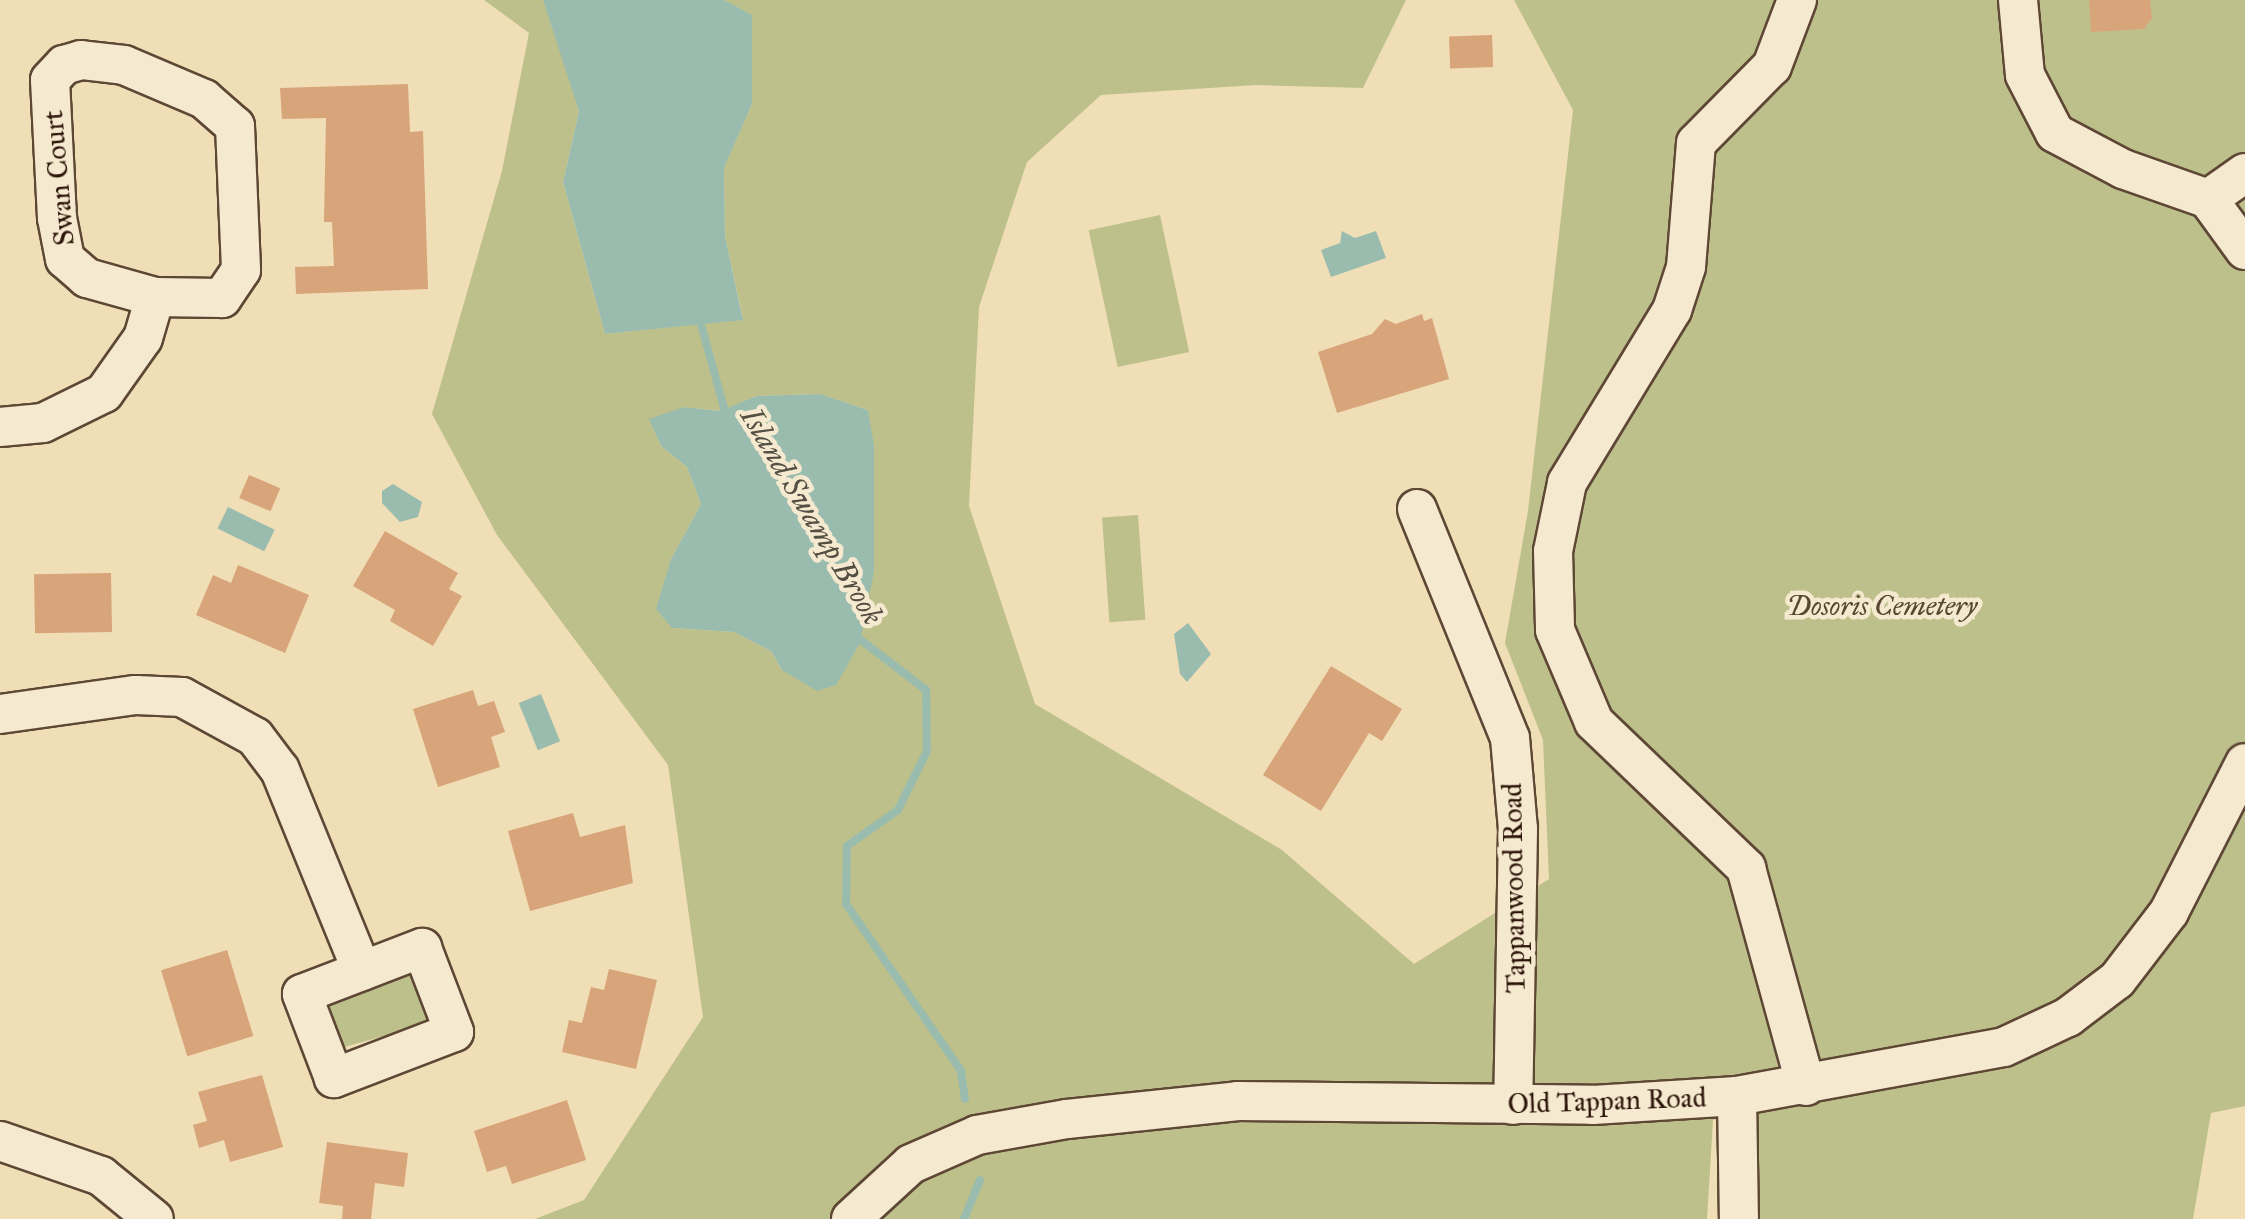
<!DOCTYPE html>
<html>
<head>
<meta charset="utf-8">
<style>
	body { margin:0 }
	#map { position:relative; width:2245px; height:1219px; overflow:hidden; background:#f0deb6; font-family:"IM FELL Great Primer",serif }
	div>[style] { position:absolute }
	.green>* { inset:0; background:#bdc08b; transform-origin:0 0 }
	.water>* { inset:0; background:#9abcae; transform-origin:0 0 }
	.stream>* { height:8px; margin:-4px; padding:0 4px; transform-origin:4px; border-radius:4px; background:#9abcae }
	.building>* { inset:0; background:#d8a47a; transform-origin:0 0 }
	.roads { filter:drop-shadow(2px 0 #5e4735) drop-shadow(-2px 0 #5e4735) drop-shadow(0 2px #5e4735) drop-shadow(0 -2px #5e4735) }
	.minor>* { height:38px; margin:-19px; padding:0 19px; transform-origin:19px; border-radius:19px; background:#f5ead0 }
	span { translate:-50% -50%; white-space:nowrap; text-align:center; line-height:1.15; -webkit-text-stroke:9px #f5ead0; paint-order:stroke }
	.street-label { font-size:28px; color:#2d150a }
	.park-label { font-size:28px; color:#584831; font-style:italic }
	.water-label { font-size:30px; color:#534f43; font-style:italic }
</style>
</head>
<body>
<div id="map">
	<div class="green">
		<div style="clip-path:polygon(evenodd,484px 0,543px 0,565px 58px,579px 111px,563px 182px,605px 334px,743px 319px,725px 236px,724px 167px,752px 104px,752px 16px,724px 0,1406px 0,1363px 88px,1256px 85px,1101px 95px,1027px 162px,979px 307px,969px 506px,1035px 704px,1282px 850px,1414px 964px,1549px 879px,1543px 740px,1505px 643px,1528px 511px,1573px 110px,1514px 0,2245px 0,2245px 1106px,2211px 1113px,2193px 1219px,1754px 1219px,1758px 1106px,1713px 1120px,1707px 1219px,535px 1219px,584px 1200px,703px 1017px,668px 765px,497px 535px,432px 414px,502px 171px,529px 33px,484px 0,819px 394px,868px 410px,874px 571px,782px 670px,771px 651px,734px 632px,672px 628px,671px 559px,701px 504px,687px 467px,661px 446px,650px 420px,684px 407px,722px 411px,756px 396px,819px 394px)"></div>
		<div style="left:1160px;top:215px;width:140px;height:73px;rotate:78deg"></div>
		<div style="left:1138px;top:515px;width:105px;height:36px;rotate:86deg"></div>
		<div style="left:414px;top:971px;width:54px;height:103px;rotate:74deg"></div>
	</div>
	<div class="water">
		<div style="clip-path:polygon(543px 0,724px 0,752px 15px,752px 104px,724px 168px,725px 236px,743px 320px,605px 334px,563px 182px,579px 111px)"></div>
		<div style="clip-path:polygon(1342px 231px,1355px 238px,1376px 231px,1386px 258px,1331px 277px,1321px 250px,1340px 243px)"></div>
		<div style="clip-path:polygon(820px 394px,868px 410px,874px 446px,874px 571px,860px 643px,836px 685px,817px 691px,782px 670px,771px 651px,734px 632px,672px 628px,656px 609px,671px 559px,701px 504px,687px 467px,661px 446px,649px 419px,684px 407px,721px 411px,756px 396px)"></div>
		<div style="clip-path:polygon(393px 484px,422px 502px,418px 517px,400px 522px,382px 503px,382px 491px)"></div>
		<div style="left:228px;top:507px;width:52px;height:24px;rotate:26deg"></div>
		<div style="clip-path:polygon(1188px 623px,1211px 654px,1187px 682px,1180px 674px,1174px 634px)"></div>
		<div style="left:541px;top:694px;width:51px;height:24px;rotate:68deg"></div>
	</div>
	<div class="stream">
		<div style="left:699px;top:317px;width:106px;rotate:74.6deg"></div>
		<div style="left:857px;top:637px;width:87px;rotate:37.5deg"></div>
		<div style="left:926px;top:690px;width:61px;rotate:89.1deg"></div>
		<div style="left:927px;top:751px;width:66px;rotate:116.2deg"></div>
		<div style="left:898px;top:810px;width:62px;rotate:144.8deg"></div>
		<div style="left:847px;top:846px;width:58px;rotate:91deg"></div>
		<div style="left:846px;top:904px;width:203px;rotate:55.4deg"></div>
		<div style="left:961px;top:1071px;width:28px;rotate:82deg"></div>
		<div style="left:964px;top:1219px;width:42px;rotate:-67.7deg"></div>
	</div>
	<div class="building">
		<div style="clip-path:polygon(2089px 0,2150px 0,2152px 18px,2144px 29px,2091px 32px)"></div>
		<div style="left:1492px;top:35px;width:32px;height:43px;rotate:88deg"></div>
		<div style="clip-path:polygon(408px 84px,410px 132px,423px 131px,428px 289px,296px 294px,295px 267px,334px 266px,332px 222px,324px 222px,326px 118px,282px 119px,280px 88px)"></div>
		<div style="clip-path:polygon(1422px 314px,1424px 321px,1432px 318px,1449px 379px,1337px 413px,1318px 352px,1372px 334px,1385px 319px,1396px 324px)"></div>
		<div style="left:249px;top:475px;width:34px;height:25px;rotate:23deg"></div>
		<div style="clip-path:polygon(385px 531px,458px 573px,449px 589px,462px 596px,433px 646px,390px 621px,395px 610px,353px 586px)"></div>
		<div style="clip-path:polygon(238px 565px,309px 595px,285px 653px,196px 615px,213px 575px,231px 583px)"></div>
		<div style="left:111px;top:573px;width:59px;height:77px;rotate:89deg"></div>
		<div style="clip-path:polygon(1331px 666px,1402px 709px,1382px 741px,1369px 733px,1321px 811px,1263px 775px)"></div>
		<div style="clip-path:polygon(473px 690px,478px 706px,494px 701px,505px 732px,491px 737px,500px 767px,438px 787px,413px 709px)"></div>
		<div style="clip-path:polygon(573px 813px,580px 837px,625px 825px,633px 883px,530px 911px,508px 831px)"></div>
		<div style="left:227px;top:950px;width:90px;height:69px;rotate:73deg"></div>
		<div style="clip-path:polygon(609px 969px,657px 980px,636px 1069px,562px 1052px,569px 1020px,582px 1023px,591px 987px,604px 990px)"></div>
		<div style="clip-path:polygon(262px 1075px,283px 1147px,230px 1162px,224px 1140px,199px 1148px,193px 1125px,207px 1121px,198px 1092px)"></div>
		<div style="clip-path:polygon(567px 1100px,586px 1160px,512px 1184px,506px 1166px,487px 1172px,474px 1131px)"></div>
		<div style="clip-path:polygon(327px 1142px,408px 1153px,404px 1187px,375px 1183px,371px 1219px,342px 1219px,343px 1206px,319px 1203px)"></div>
	</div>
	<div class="roads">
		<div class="minor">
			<div style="left:1797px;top:0;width:71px;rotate:110.7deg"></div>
			<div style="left:1772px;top:66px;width:108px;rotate:134.6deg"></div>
			<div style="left:1696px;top:143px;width:124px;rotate:94.6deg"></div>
			<div style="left:1686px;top:267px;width:45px;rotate:108deg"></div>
			<div style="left:1672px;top:310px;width:202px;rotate:121.3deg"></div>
			<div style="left:1567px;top:483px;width:69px;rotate:101.6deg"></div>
			<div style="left:1553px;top:551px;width:79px;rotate:88.5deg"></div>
			<div style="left:1555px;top:630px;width:100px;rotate:67deg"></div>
			<div style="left:1594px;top:722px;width:211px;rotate:43.8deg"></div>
			<div style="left:1746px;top:868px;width:226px;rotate:74.6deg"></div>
			<div style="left:2018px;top:0;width:75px;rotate:84.7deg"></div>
			<div style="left:2025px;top:75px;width:65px;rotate:62.7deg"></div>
			<div style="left:2055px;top:133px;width:77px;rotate:27.9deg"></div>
			<div style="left:2123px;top:169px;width:90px;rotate:19.4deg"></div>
			<div style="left:2208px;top:199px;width:63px;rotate:54deg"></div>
			<div style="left:81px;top:60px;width:43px;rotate:6.6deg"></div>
			<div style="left:124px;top:65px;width:87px;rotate:23deg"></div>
			<div style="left:204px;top:99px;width:41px;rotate:41.1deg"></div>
			<div style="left:235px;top:126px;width:144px;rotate:87.6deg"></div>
			<div style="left:241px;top:270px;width:34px;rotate:124deg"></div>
			<div style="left:222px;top:298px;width:67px;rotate:-179.1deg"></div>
			<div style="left:155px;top:297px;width:71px;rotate:-164.4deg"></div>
			<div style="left:87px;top:278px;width:29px;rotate:-139deg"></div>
			<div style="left:65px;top:259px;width:42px;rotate:-101deg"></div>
			<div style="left:57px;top:218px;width:138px;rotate:-92.9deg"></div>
			<div style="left:50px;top:80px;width:21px;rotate:-47deg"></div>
			<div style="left:64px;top:65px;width:18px;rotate:-16deg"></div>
			<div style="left:2208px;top:199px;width:45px;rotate:-35.1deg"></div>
			<div style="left:0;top:427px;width:43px;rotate:-5.3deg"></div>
			<div style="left:43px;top:423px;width:68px;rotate:-26.2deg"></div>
			<div style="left:104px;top:393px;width:67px;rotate:-54.7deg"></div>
			<div style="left:143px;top:338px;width:43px;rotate:-73.7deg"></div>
			<div style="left:1417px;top:509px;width:247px;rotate:67.9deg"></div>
			<div style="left:1510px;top:738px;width:91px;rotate:85deg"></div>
			<div style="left:1518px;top:829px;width:276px;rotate:91deg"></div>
			<div style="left:0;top:714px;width:137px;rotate:-8deg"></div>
			<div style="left:136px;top:695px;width:46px;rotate:2.5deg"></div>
			<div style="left:182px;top:697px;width:83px;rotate:28.7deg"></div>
			<div style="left:255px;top:737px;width:41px;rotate:52.9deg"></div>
			<div style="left:280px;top:770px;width:217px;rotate:67.8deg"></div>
			<div style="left:422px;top:948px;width:90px;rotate:69.1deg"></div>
			<div style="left:454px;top:1032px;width:129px;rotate:159deg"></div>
			<div style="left:334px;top:1078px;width:90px;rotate:-110.9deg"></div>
			<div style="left:302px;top:994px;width:129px;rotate:-21deg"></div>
			<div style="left:1737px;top:1096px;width:123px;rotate:89.1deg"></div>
			<div style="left:0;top:1141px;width:107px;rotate:19.1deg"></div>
			<div style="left:101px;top:1176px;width:68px;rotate:39.1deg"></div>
			<div style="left:851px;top:1219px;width:81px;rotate:-42.5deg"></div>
			<div style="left:911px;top:1164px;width:72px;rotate:-23.7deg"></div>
			<div style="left:977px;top:1135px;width:91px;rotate:-10.1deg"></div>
			<div style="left:1067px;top:1119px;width:172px;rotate:-6deg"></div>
			<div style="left:1238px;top:1101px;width:355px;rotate:0.6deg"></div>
			<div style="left:1593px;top:1105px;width:144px;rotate:-3.6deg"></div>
			<div style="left:1737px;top:1096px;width:271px;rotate:-10.4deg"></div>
			<div style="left:2004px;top:1047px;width:71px;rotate:-25.1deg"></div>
			<div style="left:2068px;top:1017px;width:61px;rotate:-37.1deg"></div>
			<div style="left:2117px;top:980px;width:86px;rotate:-52.6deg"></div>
			<div style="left:2169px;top:912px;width:167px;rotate:-63deg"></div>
		</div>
	</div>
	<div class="street-label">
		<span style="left:59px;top:178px;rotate:-95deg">Swan Court</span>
		<span style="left:1514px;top:888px;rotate:-91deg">Tappanwood Road</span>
		<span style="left:1607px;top:1101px;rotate:-2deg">Old Tappan Road</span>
	</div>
	<div class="park-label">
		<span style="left:1882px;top:606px">Dosoris Cemetery</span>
	</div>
	<div class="water-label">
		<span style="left:812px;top:516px;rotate:59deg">Island Swamp Brook</span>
	</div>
</div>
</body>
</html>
